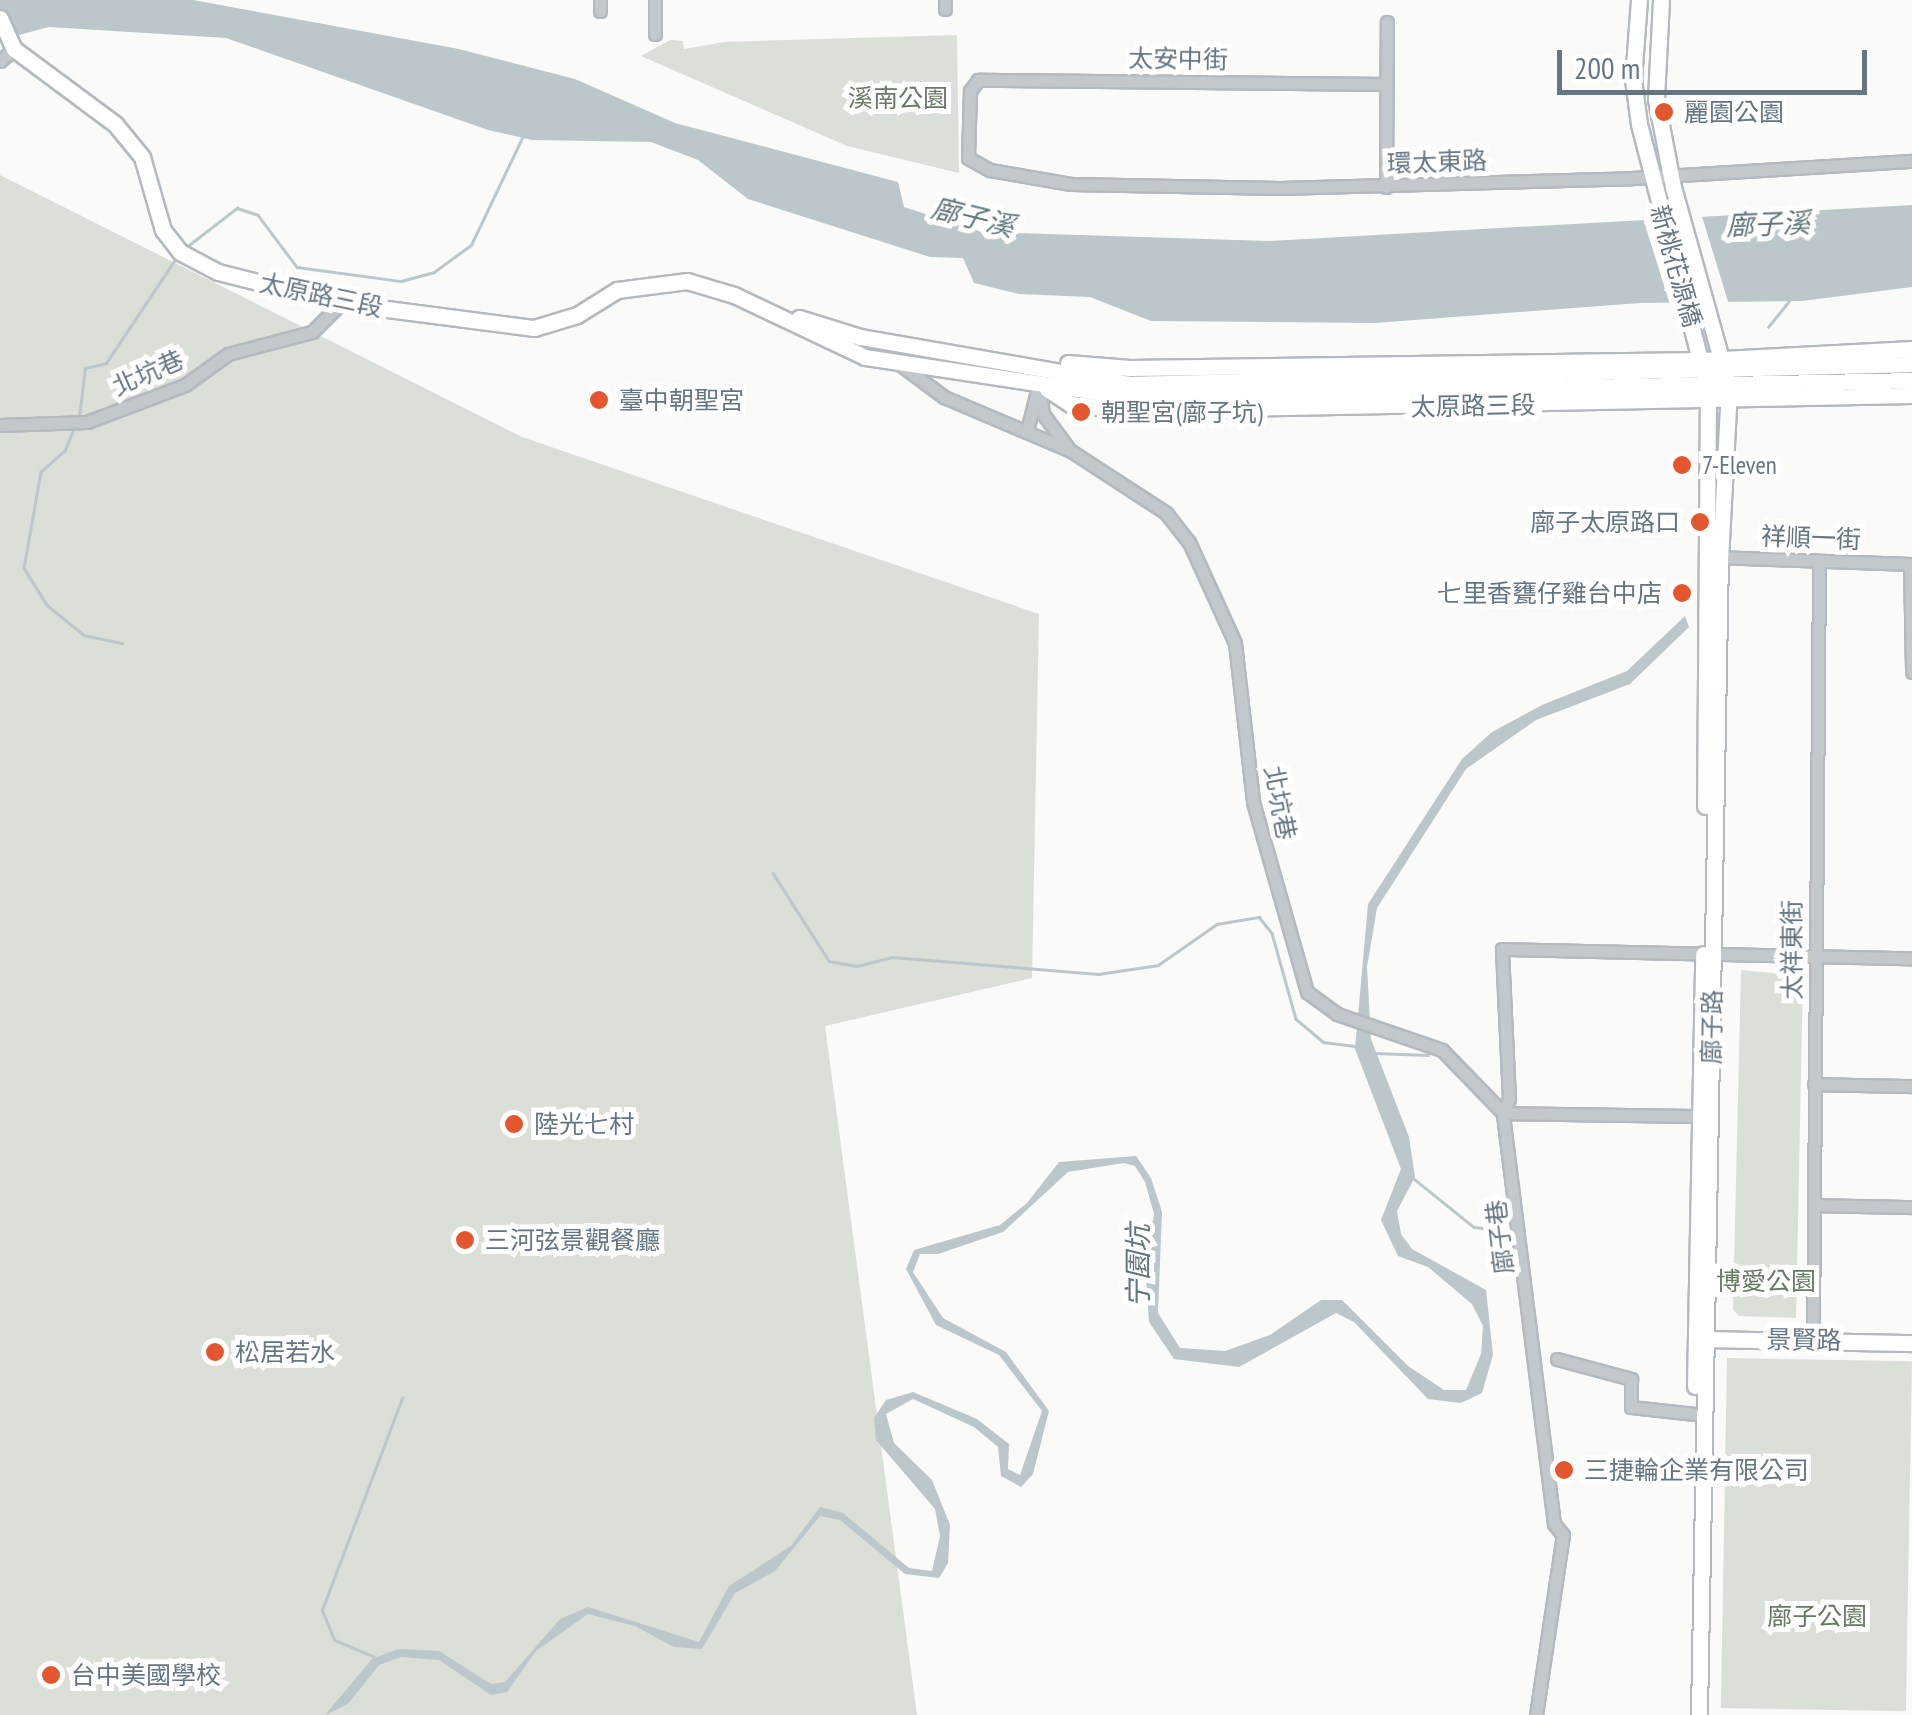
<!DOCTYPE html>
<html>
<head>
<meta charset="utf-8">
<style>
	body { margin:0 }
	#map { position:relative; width:1912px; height:1715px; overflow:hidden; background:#fafaf8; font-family:"PT Sans Narrow","Noto Sans TC",sans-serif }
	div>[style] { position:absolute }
	.green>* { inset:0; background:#dadfd7; transform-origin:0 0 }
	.water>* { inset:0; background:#bbc7cb }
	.pier>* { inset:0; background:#fafaf8 }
	.stream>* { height:2.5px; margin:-1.25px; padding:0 1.25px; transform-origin:1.25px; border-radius:1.25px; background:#bbc7cb }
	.roads { filter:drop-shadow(2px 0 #b3babf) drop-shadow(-2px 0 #b3babf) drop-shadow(0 2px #b3babf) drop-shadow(0 -2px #b3babf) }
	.street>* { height:11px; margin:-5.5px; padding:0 5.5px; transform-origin:5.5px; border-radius:5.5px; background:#c3c8cc }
	.secondary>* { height:15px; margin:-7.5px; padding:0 7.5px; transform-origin:7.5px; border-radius:7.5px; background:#fff }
	.dots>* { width:28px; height:28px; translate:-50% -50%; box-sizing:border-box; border:5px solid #fff; border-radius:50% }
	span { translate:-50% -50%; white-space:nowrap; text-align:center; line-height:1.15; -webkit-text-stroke:10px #fff; paint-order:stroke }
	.street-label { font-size:25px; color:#657683 }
	.park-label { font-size:25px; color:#687a64 }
	.poi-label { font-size:25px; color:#657683 }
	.left { translate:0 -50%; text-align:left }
	.right { translate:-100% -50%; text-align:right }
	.water-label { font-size:28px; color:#60757c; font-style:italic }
	.scale { position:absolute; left:1557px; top:50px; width:310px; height:45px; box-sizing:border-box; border:5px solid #657683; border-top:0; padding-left:12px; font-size:30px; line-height:35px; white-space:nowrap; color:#657683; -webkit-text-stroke:8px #fff; paint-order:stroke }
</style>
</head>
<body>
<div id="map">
	<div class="green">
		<div style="clip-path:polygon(957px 35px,959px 173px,847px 146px,641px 56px,670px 40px,683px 41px,684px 49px,724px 42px)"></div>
		<div style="clip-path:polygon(0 175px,522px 437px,1039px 614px,1032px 978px,825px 1026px,917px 1715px,0 1715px)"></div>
		<div style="clip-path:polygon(1741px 970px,1803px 976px,1796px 1318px,1739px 1316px,1733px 1310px)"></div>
		<div style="left:1727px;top:1358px;width:185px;height:350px;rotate:1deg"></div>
	</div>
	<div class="water">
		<div style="clip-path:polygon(0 0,193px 0,459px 49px,575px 79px,675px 123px,898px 182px,904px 207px,982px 232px,1268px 241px,1912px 205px,1912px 287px,1802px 301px,1640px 303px,1375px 323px,1151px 321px,1090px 297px,1019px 294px,974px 283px,963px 258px,930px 257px,748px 199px,698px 160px,651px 142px,532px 140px,488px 130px,226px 38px,49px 27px,0 40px)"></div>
		<div style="clip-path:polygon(1685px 616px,1689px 627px,1630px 684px,1536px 720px,1466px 769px,1377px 908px,1367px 967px,1371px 1039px,1409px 1137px,1415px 1177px,1397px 1211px,1401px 1234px,1412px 1249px,1486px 1290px,1493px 1355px,1482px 1393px,1461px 1403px,1428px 1399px,1354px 1322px,1336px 1313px,1239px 1367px,1174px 1359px,1149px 1322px,1145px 1264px,1154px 1214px,1145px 1182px,1135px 1166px,1124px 1163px,1068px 1172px,1003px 1232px,938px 1254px,920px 1254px,913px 1272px,943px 1318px,1006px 1352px,1049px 1411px,1033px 1474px,1021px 1487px,1001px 1476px,998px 1447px,974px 1427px,913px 1399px,886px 1414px,894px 1443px,932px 1480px,950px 1525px,948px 1563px,939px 1578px,905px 1574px,840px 1520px,820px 1516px,775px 1571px,735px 1593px,702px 1649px,674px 1647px,635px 1626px,588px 1614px,536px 1651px,507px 1692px,491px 1695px,439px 1660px,401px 1657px,379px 1665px,348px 1704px,325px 1715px,372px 1659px,398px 1649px,439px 1651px,491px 1684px,505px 1682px,560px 1619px,588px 1607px,699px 1642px,729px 1586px,791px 1546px,820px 1507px,843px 1513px,909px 1568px,932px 1571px,940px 1536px,935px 1509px,876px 1440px,874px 1418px,886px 1400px,913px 1392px,977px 1419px,1009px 1444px,1008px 1469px,1020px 1475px,1042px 1411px,999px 1355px,936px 1325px,906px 1269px,914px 1250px,1000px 1225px,1027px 1203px,1059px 1162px,1136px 1156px,1151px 1178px,1162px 1212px,1158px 1313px,1180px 1348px,1225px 1351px,1270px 1335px,1321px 1300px,1342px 1300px,1408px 1366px,1444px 1390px,1466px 1390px,1481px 1354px,1483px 1326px,1472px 1304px,1428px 1267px,1398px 1256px,1381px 1220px,1401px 1169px,1355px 1049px,1368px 904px,1462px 759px,1492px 732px,1542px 705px,1627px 671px)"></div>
	</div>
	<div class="pier">
		<div style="clip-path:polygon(1700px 210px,1730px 308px,1671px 308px,1641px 212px)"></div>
	</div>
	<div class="stream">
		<div style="left:185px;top:248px;width:66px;rotate:-37.6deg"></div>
		<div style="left:237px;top:208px;width:22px;rotate:18deg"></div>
		<div style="left:258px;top:215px;width:65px;rotate:53.1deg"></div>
		<div style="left:297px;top:267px;width:105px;rotate:7.7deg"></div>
		<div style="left:401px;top:281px;width:34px;rotate:-15deg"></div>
		<div style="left:434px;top:272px;width:46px;rotate:-36.1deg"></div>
		<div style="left:471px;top:245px;width:119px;rotate:-64.5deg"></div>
		<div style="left:1768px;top:327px;width:33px;rotate:-51deg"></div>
		<div style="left:79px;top:417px;width:49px;rotate:-83deg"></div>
		<div style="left:85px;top:368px;width:22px;rotate:-13deg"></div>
		<div style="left:106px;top:363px;width:126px;rotate:-56.3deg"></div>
		<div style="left:74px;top:429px;width:24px;rotate:112deg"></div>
		<div style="left:65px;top:451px;width:32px;rotate:139deg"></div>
		<div style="left:41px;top:472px;width:97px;rotate:100deg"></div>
		<div style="left:24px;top:568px;width:44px;rotate:58.1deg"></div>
		<div style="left:47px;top:605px;width:48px;rotate:39deg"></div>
		<div style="left:84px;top:635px;width:39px;rotate:12deg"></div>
		<div style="left:773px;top:873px;width:104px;rotate:57.5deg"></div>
		<div style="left:829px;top:961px;width:28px;rotate:10deg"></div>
		<div style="left:857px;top:966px;width:36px;rotate:-14deg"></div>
		<div style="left:892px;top:957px;width:207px;rotate:4.7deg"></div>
		<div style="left:1098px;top:974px;width:61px;rotate:-8.5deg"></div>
		<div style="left:1158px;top:965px;width:72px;rotate:-34.8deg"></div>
		<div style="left:1217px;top:924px;width:43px;rotate:-9.5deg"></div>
		<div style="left:1259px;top:917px;width:21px;rotate:51deg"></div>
		<div style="left:1272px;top:933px;width:89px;rotate:74.4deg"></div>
		<div style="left:1296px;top:1019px;width:35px;rotate:40deg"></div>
		<div style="left:1323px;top:1042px;width:34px;rotate:7deg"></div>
		<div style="left:1374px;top:1053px;width:54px;rotate:2.1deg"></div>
		<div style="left:1413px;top:1178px;width:78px;rotate:38.8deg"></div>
		<div style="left:1474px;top:1227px;width:38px;rotate:7deg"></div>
		<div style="left:374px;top:1657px;width:43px;rotate:-157deg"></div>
		<div style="left:334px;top:1640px;width:32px;rotate:-112deg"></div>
		<div style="left:322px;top:1610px;width:227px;rotate:-69.3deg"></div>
	</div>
	<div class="roads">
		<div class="street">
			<div style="left:600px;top:0;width:11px;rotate:90deg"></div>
			<div style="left:655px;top:0;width:34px;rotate:90deg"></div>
			<div style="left:945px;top:0;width:9px;rotate:90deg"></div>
			<div style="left:0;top:61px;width:18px;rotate:-41deg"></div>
			<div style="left:1386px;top:84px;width:408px;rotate:-179.4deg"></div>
			<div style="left:978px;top:80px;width:14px;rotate:126deg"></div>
			<div style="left:970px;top:91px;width:67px;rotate:91.7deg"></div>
			<div style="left:968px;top:158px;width:25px;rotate:29deg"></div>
			<div style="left:990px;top:170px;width:82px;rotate:9.8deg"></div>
			<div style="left:1071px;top:184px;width:209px;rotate:1.1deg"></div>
			<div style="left:1280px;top:188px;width:353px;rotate:-1.6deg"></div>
			<div style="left:1633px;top:178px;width:280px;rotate:-3.5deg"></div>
			<div style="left:1386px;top:187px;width:165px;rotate:-89.7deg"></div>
			<div style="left:901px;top:365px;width:54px;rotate:36.7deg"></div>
			<div style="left:944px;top:397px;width:138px;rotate:23deg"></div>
			<div style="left:1071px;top:451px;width:113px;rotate:33.1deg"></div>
			<div style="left:1166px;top:513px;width:37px;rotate:52deg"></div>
			<div style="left:1189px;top:542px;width:111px;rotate:65.5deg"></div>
			<div style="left:1235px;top:643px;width:160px;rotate:83.5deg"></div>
			<div style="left:1253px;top:802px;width:198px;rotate:74.1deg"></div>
			<div style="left:1307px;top:992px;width:37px;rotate:36deg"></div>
			<div style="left:1337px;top:1014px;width:111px;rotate:18.9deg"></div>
			<div style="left:1442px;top:1050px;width:88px;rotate:45.9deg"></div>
			<div style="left:1039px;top:385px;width:29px;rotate:82deg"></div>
			<div style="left:1043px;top:414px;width:42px;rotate:53.7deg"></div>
			<div style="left:0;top:425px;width:87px;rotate:-2deg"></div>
			<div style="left:87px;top:422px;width:105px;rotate:-20.7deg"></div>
			<div style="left:185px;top:385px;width:53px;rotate:-35.8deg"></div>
			<div style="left:228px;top:354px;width:87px;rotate:-14.7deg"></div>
			<div style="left:312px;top:332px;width:41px;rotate:-45deg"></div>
			<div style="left:1027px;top:431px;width:45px;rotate:-76deg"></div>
			<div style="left:1713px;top:557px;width:199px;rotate:2deg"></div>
			<div style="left:1910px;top:564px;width:108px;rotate:88.9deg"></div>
			<div style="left:1814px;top:1084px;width:98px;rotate:1.2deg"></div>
			<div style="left:1503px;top:1113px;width:201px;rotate:0.9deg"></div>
			<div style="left:1815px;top:1205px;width:97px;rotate:1.2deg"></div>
			<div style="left:1813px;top:1341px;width:780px;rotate:-89.56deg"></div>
			<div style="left:1557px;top:1359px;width:77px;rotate:15.1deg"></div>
			<div style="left:1631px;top:1379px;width:28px;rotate:90deg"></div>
			<div style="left:1631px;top:1407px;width:64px;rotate:6.2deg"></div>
			<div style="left:1536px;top:1715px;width:182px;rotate:-81.5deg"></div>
			<div style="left:1563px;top:1535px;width:14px;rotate:-129deg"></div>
			<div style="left:1554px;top:1524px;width:414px;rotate:-97.1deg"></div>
			<div style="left:1503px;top:1113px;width:15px;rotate:-67deg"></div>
			<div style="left:1509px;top:1099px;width:150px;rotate:-92.7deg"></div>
			<div style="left:1502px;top:949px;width:410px;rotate:1.3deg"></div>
		</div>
		<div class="secondary">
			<div style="left:1639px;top:0;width:79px;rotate:94.3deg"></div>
			<div style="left:1633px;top:79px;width:45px;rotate:82.4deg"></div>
			<div style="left:1639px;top:124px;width:275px;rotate:75.5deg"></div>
			<div style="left:1708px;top:390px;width:416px;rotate:90.4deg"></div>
			<div style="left:1661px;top:0;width:99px;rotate:92.9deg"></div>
			<div style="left:1656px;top:99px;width:90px;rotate:79.1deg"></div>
			<div style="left:1673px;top:187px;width:209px;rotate:74.4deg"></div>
			<div style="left:1729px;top:388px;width:169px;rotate:93deg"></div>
			<div style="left:1720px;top:557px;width:1158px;rotate:91.04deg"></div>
			<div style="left:0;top:18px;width:34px;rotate:66deg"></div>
			<div style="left:14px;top:49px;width:126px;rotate:36.6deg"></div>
			<div style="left:115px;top:124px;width:43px;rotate:50.7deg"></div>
			<div style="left:142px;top:157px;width:76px;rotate:74deg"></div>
			<div style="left:163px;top:230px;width:28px;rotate:52deg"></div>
			<div style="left:180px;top:252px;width:43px;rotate:27.8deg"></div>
			<div style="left:218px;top:272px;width:127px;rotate:14.1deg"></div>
			<div style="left:341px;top:303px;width:195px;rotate:7.4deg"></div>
			<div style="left:534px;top:328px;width:45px;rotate:-16.8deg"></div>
			<div style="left:577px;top:315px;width:47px;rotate:-32deg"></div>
			<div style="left:617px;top:290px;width:71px;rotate:-7.3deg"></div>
			<div style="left:687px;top:281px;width:49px;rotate:16.6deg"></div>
			<div style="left:734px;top:295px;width:145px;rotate:25.3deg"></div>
			<div style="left:865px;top:357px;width:267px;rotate:8.6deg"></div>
			<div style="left:1129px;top:397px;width:783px;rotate:-1.24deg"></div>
			<div style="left:799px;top:318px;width:64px;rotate:17.3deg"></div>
			<div style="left:860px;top:337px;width:273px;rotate:9.9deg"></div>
			<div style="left:1129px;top:384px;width:783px;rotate:-1.46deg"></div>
			<div style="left:1068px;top:363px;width:62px;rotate:4.6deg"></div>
			<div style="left:1130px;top:368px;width:573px;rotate:-0.8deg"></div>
			<div style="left:1703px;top:360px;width:209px;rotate:-3deg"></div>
			<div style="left:1047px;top:389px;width:27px;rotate:33deg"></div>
			<div style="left:1070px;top:404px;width:56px;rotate:6.1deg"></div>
			<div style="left:1126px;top:410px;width:786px;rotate:-1.09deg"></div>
			<div style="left:1699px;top:1339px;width:213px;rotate:1.1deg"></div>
			<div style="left:1695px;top:1386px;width:432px;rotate:-88.9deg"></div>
		</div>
	</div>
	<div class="dots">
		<div style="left:1664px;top:112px;background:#e4572e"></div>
		<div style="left:599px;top:400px;background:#e4572e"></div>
		<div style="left:1081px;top:412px;background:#e4572e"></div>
		<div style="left:1682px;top:465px;background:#e4572e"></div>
		<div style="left:1700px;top:522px;background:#e4572e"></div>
		<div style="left:1682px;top:593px;background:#e4572e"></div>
		<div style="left:514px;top:1124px;background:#e4572e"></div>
		<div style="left:465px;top:1240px;background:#e4572e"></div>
		<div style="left:215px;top:1352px;background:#e4572e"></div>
		<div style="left:1564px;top:1470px;background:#e4572e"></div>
		<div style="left:51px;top:1675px;background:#e4572e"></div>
	</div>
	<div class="street-label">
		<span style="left:1178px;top:59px;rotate:1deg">太安中街</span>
		<span style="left:1437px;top:162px;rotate:-2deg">環太東路</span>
		<span style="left:1676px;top:266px;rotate:74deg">新桃花源橋</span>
		<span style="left:321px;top:295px;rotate:12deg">太原路三段</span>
		<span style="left:148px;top:373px;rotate:-24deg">北坑巷</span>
		<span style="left:1473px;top:406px;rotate:-1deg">太原路三段</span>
		<span style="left:1811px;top:538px;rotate:2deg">祥順一街</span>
		<span style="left:1280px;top:803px;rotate:79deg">北坑巷</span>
		<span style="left:1792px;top:950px;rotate:-90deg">太祥東街</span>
		<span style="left:1712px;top:1027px;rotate:-89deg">廍子路</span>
		<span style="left:1500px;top:1237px;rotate:-97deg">廍子巷</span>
		<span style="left:1804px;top:1340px;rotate:1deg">景賢路</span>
	</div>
	<div class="park-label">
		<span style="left:898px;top:98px">溪南公園</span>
		<span style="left:1766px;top:1281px">博愛公園</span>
		<span style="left:1817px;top:1616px">廍子公園</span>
	</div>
	<div class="poi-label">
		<span class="left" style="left:1684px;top:112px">麗園公園</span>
		<span class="left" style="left:619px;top:400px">臺中朝聖宮</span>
		<span class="left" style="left:1101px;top:412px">朝聖宮(廍子坑)</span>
		<span class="left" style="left:1702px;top:465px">7-Eleven</span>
		<span class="right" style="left:1680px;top:522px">廍子太原路口</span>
		<span class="right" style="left:1662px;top:593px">七里香甕仔雞台中店</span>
		<span class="left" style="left:534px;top:1124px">陸光七村</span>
		<span class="left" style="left:485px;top:1240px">三河弦景觀餐廳</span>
		<span class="left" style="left:235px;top:1352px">松居若水</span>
		<span class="left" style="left:1584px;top:1470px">三捷輪企業有限公司</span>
		<span class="left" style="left:71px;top:1675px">台中美國學校</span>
	</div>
	<div class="water-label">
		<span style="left:973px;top:217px;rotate:14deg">廍子溪</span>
		<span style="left:1768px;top:224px;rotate:-2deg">廍子溪</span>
		<span style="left:1138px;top:1266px;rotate:-90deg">宁園坑</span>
	</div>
	<div class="scale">200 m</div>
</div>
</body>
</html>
